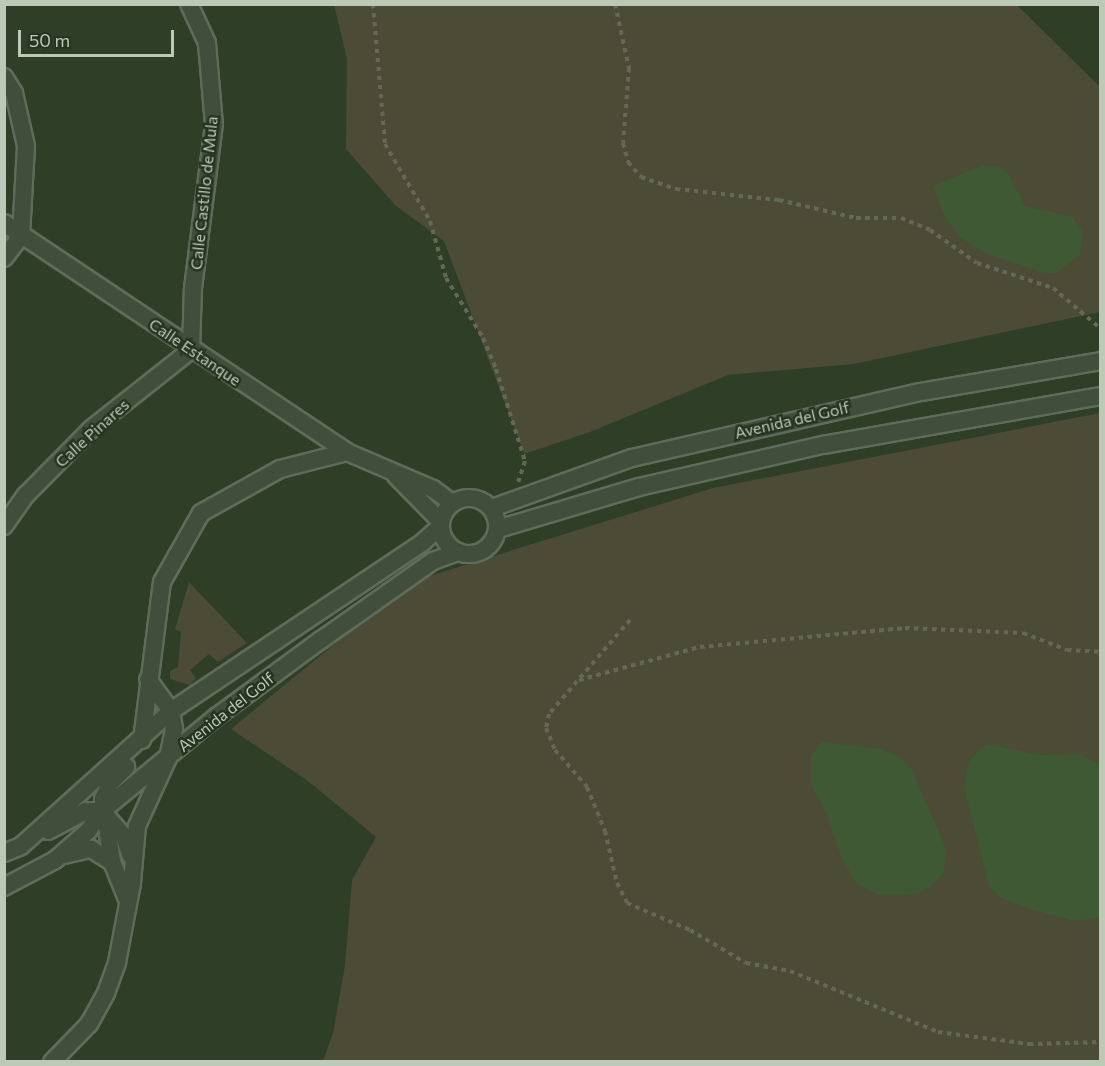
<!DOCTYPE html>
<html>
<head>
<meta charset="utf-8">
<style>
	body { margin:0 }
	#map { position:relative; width:1105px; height:1066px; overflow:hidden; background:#2e3e27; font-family:Commissioner,sans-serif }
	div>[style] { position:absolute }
	.green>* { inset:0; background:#4b4b36 }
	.water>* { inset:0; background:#3e5933 }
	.path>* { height:4px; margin-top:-2px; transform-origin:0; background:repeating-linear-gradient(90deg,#646955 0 4.5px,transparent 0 9px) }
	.roads { filter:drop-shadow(2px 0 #5e6c59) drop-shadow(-2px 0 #5e6c59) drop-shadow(0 2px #5e6c59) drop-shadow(0 -2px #5e6c59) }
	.street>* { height:16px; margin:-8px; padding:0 8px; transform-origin:8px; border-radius:8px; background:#404e3b }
	.street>.ring { margin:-8px; padding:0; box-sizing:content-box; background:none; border:16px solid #404e3b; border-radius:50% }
	span { translate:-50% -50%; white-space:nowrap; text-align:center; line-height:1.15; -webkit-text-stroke:5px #253420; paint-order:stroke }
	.street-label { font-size:16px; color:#bcc9b7 }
	.frame { position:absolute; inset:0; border:6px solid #bcc9b7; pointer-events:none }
	.scale { position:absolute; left:18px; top:30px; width:156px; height:27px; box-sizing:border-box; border:3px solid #bcc9b7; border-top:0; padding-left:8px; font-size:18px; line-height:21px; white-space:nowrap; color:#bcc9b7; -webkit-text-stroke:4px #253420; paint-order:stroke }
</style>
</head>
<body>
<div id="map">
	<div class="green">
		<div style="clip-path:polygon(334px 5px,1017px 5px,1100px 87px,1100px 312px,854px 364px,728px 375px,590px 432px,524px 454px,444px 241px,396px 206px,346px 149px,347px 59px)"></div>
		<div style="clip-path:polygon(1100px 413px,1100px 1061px,323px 1061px,333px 1033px,345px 965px,352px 880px,376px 837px,308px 781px,231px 729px,410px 582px,713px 488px)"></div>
		<div style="clip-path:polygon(189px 582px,247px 643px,218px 662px,209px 654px,190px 670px,196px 678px,190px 685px,170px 679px,170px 671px,178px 667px,181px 632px,175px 629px)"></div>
	</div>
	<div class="water">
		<div style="clip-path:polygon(982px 165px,999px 167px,1008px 173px,1025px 206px,1073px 217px,1083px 232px,1080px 255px,1056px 273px,1045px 273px,984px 253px,961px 238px,946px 219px,933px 186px)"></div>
		<div style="clip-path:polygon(822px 742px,882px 749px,898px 756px,912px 770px,947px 851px,943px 874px,929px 888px,916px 894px,879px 895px,857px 884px,842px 859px,827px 815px,811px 785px,811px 755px)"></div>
		<div style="clip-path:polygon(987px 744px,1039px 755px,1078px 754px,1100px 764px,1100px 918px,1074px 921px,1029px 909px,1001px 898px,989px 886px,964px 788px,969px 760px)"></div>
	</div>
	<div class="path">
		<div style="left:373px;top:4px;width:141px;rotate:85.1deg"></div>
		<div style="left:385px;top:144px;width:89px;rotate:59.7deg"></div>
		<div style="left:430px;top:221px;width:59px;rotate:74.3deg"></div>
		<div style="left:446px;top:278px;width:70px;rotate:58.3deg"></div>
		<div style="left:483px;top:338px;width:34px;rotate:67deg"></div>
		<div style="left:496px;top:369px;width:96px;rotate:72.5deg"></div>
		<div style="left:525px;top:461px;width:22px;rotate:108deg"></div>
		<div style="left:615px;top:4px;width:66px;rotate:77.7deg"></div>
		<div style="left:629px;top:68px;width:75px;rotate:94.6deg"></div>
		<div style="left:623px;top:143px;width:20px;rotate:75deg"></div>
		<div style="left:628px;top:162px;width:20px;rotate:49deg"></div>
		<div style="left:641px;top:177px;width:37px;rotate:19deg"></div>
		<div style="left:676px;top:189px;width:104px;rotate:6.1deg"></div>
		<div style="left:779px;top:200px;width:79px;rotate:13.2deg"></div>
		<div style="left:856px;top:218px;width:45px"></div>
		<div style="left:901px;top:218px;width:31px;rotate:22deg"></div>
		<div style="left:930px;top:230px;width:57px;rotate:35.1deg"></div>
		<div style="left:977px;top:263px;width:80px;rotate:18.2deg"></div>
		<div style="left:1053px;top:288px;width:62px;rotate:40.4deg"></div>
		<div style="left:630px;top:620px;width:124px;rotate:130.8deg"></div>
		<div style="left:549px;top:714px;width:14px;rotate:102deg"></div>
		<div style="left:546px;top:728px;width:24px;rotate:68deg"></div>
		<div style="left:555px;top:750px;width:49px;rotate:49.1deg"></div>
		<div style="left:587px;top:787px;width:48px;rotate:67.8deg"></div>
		<div style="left:605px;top:831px;width:53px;rotate:77deg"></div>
		<div style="left:617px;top:883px;width:22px;rotate:63deg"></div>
		<div style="left:627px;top:903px;width:69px;rotate:23.2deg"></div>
		<div style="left:690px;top:930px;width:65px;rotate:30.5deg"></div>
		<div style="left:746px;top:963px;width:45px;rotate:10.3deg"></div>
		<div style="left:790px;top:971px;width:160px;rotate:22.4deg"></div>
		<div style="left:938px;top:1032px;width:92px;rotate:7.5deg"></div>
		<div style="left:1029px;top:1044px;width:71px;rotate:-1.6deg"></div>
		<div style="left:579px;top:680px;width:125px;rotate:-15.3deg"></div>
		<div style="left:700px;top:647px;width:206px;rotate:-5.3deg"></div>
		<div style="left:905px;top:628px;width:118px;rotate:2.4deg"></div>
		<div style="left:1023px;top:633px;width:47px;rotate:21.1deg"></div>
		<div style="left:1067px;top:650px;width:33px;rotate:3deg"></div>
	</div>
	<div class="roads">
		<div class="street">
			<div style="left:4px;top:77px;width:19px;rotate:58deg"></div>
			<div style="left:14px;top:93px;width:54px;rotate:77.2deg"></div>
			<div style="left:26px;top:146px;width:90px;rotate:93.2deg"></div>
			<div style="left:4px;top:223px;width:412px;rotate:33.7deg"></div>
			<div style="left:347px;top:452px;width:94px;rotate:23.3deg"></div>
			<div style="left:433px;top:489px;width:24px;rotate:36deg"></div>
			<div style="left:4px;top:258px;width:28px;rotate:-52deg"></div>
			<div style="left:396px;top:476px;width:64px;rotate:45.6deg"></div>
			<div class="ring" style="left:441px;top:498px;width:40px;height:40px"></div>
			<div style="left:492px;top:508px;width:149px;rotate:-19.7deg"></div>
			<div style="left:632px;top:458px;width:296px;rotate:-12.9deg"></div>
			<div style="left:921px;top:392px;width:182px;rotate:-9.8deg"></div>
			<div style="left:4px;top:526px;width:38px;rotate:-55deg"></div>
			<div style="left:26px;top:495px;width:93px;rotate:-45.4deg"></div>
			<div style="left:91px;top:429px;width:127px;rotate:-38.3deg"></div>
			<div style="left:191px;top:350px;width:62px;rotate:-88.2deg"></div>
			<div style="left:193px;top:288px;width:164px;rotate:-82.7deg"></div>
			<div style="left:214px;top:125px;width:82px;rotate:-94.9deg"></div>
			<div style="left:207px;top:43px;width:43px;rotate:-114.8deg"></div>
			<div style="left:498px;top:529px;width:147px;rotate:-16.6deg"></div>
			<div style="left:639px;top:487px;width:189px;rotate:-12.9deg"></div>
			<div style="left:823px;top:445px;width:281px;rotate:-10deg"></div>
			<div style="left:142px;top:740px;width:159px;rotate:-82.8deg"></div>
			<div style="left:162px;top:582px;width:79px;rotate:-60.5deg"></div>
			<div style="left:201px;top:513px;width:90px;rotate:-29.1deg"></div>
			<div style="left:280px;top:469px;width:69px;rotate:-14.2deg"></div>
			<div style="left:48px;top:831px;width:43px;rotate:-27.8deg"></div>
			<div style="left:86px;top:811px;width:16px"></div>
			<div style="left:102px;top:811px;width:33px;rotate:49deg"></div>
			<div style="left:124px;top:836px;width:20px;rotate:72deg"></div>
			<div style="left:4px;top:853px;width:18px;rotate:-22deg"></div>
			<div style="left:21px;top:846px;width:202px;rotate:-42deg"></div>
			<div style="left:171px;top:711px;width:303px;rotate:-33.8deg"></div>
			<div style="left:423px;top:542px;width:24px;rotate:-42deg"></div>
			<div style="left:64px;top:855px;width:28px;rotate:-13deg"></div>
			<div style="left:91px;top:849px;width:25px;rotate:32deg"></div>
			<div style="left:112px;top:862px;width:38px;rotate:68deg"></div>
			<div style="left:112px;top:862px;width:64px;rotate:-98.1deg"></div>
			<div style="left:103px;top:799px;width:17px;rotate:-66deg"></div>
			<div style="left:110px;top:783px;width:23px;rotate:-45deg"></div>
			<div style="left:4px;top:887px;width:58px;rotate:-27.9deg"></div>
			<div style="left:55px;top:860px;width:44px;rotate:-41.3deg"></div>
			<div style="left:88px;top:831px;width:24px;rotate:-55deg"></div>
			<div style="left:102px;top:811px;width:148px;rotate:-39.5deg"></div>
			<div style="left:216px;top:717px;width:130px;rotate:-36.3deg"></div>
			<div style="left:321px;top:640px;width:137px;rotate:-35.2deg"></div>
			<div style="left:433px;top:561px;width:27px;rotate:-20deg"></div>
			<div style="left:52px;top:1062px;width:53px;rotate:-45.8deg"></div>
			<div style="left:89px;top:1024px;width:35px;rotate:-61deg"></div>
			<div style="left:106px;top:993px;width:33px;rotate:-70deg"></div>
			<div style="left:117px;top:962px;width:80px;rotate:-79.2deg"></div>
			<div style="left:132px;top:883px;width:57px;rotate:-85deg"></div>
			<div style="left:137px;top:826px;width:75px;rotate:-65.5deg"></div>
			<div style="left:168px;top:758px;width:30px;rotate:-78deg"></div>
			<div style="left:174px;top:729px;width:18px;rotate:-99deg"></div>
			<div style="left:171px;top:711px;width:39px;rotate:-126deg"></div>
		</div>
	</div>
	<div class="street-label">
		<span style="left:204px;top:193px;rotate:-84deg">Calle Castillo de Mula</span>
		<span style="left:195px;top:352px;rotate:34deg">Calle Estanque</span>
		<span style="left:792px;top:420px;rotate:-13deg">Avenida del Golf</span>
		<span style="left:92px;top:433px;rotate:-42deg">Calle Pinares</span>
		<span style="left:226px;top:712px;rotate:-38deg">Avenida del Golf</span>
	</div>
	<div class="frame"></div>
	<div class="scale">50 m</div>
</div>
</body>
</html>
